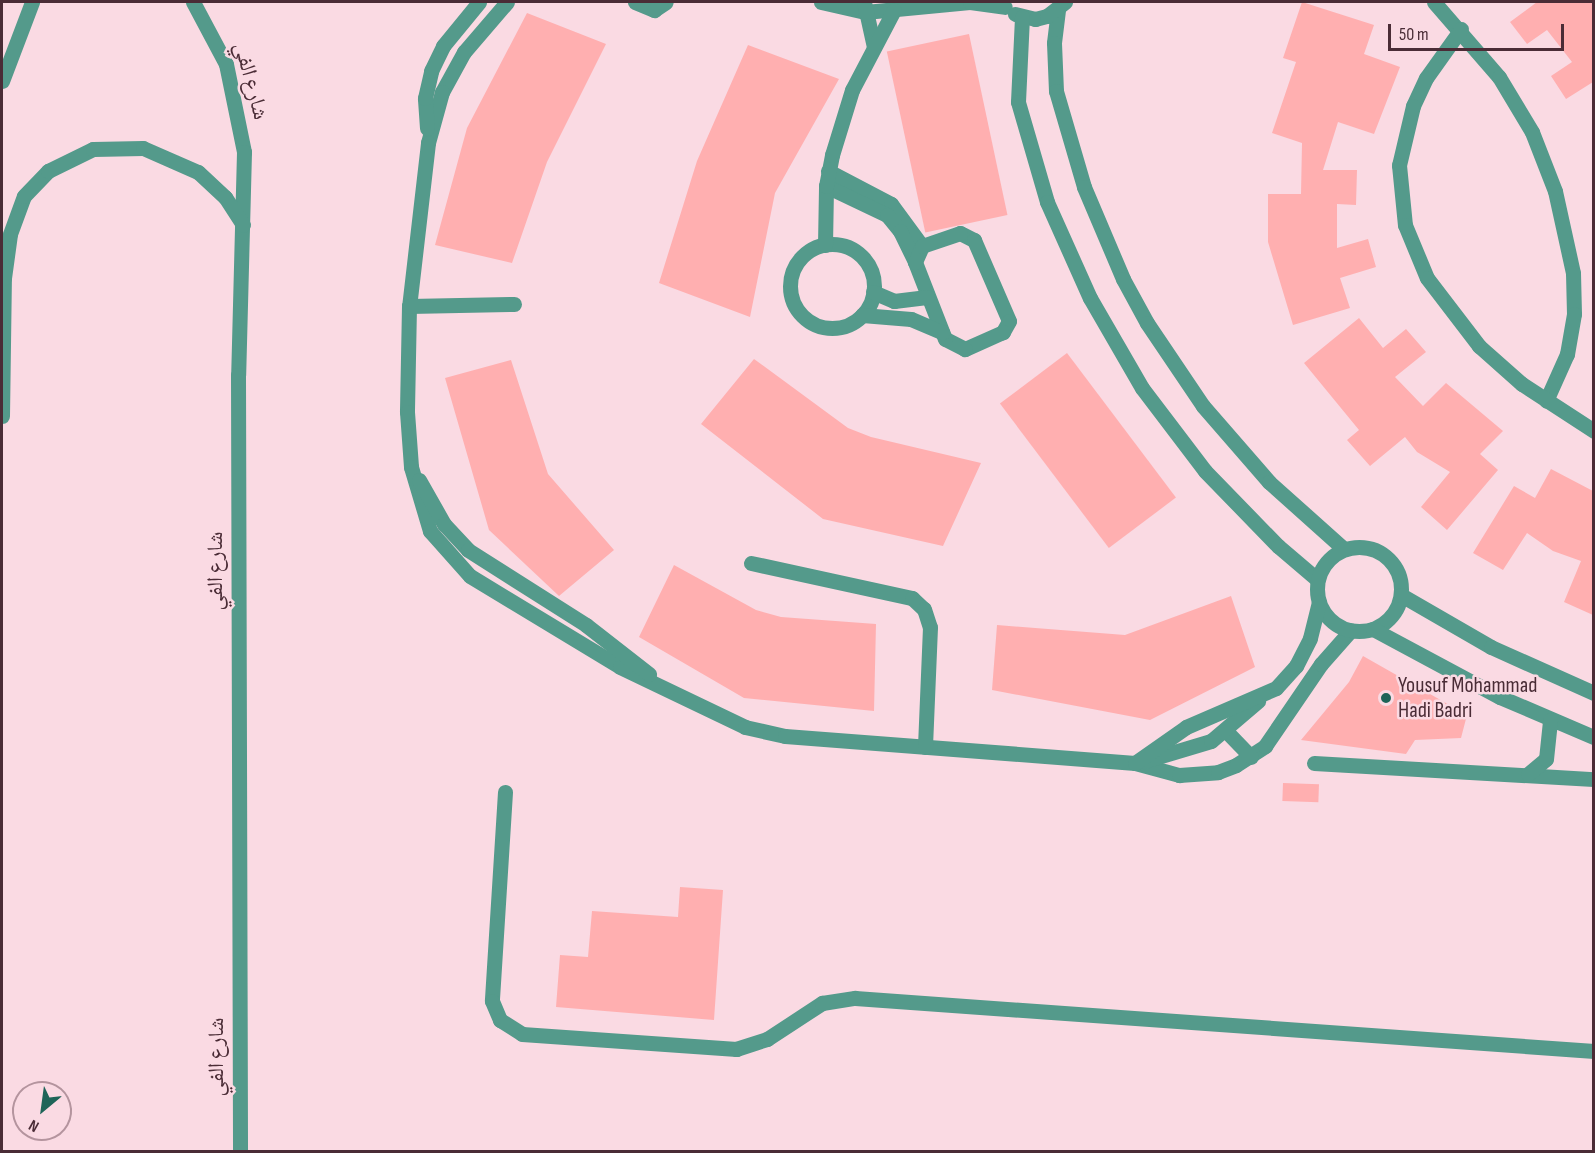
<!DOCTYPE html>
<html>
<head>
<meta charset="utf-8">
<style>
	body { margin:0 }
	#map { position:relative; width:1595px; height:1153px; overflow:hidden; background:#fadae3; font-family:"Sofia Sans Condensed","Noto Naskh Arabic",sans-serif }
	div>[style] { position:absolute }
	.building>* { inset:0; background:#ffafb0; transform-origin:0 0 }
	.minor>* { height:15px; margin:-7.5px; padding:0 7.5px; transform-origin:7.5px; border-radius:7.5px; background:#549a8b }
	.minor>.ring { margin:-7.5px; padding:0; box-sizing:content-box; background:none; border:15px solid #549a8b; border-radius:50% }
	.dots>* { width:16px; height:16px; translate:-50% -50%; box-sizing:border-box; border:3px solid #fadae3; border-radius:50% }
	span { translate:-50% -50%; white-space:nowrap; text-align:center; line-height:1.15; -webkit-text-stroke:5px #fadae3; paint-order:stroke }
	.street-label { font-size:22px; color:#4a2c36 }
	.poi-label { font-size:22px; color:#4a2c36 }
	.left { translate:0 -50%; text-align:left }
	.frame { position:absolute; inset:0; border:3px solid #4a2c36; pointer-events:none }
	.north { position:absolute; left:12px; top:1081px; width:60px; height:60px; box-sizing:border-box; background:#fadae3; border:2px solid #b4949e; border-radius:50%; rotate:209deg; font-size:16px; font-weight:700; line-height:24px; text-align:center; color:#4a2c36 }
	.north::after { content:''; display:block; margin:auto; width:21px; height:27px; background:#1e6458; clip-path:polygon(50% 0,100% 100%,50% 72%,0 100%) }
	.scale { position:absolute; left:1388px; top:24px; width:176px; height:27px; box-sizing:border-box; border:3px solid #4a2c36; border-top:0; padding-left:8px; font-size:18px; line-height:21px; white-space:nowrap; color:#4a2c36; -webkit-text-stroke:4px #fadae3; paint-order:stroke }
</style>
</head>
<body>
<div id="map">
	<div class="building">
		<div style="clip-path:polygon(1302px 2px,1374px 25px,1364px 54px,1400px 67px,1374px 134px,1338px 122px,1323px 170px,1357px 170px,1356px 205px,1337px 204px,1337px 248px,1368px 239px,1376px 267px,1340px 278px,1350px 308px,1293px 325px,1268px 242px,1268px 194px,1301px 194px,1302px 143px,1272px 133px,1296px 62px,1283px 58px)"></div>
		<div style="clip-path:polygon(1537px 2px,1593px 2px,1593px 82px,1566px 99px,1551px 76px,1572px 62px,1547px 30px,1527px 44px,1510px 22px)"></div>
		<div style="clip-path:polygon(527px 13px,606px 44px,547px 162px,512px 263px,435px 245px,467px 128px)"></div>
		<div style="left:969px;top:34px;width:185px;height:84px;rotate:78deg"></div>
		<div style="clip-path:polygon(748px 45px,839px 79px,775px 193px,750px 317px,659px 283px,697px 161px)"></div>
		<div style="clip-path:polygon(1359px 318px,1383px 348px,1406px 329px,1426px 352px,1395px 377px,1423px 406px,1446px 383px,1503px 431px,1480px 454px,1498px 470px,1447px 530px,1421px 507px,1450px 472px,1417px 452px,1405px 437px,1370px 466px,1347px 440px,1359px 430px,1304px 363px)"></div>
		<div style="left:1067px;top:353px;width:181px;height:84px;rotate:53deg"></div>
		<div style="clip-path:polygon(754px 359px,848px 428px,871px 437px,981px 463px,943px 546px,823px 519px,701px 424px)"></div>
		<div style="clip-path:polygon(511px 360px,548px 474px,614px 550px,559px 596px,489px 530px,445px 378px)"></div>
		<div style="clip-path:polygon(1551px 469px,1593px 491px,1593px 615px,1564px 602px,1581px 561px,1553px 551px,1527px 533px,1503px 570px,1473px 553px,1514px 486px,1535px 498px)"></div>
		<div style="clip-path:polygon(674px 565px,756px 610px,781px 617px,876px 624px,874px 711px,744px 698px,639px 637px)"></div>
		<div style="clip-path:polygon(1231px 596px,1255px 667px,1150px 720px,992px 690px,997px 625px,1125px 635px)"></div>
		<div style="clip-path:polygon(1363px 656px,1467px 715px,1461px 738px,1415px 740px,1406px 754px,1301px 740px,1349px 682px)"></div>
		<div style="left:1283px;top:783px;width:36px;height:18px;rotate:2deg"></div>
		<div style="clip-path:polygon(680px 887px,723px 890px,714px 1020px,556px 1007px,560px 955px,588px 957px,592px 911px,678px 917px)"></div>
	</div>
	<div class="minor">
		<div style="left:193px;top:2px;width:70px;rotate:62deg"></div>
		<div style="left:226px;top:64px;width:90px;rotate:78.4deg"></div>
		<div style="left:244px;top:152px;width:223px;rotate:91.5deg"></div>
		<div style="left:238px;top:375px;width:777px;rotate:89.85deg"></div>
		<div style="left:507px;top:2px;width:66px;rotate:130.7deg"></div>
		<div style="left:464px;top:52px;width:46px;rotate:118.8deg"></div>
		<div style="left:442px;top:92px;width:53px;rotate:105.4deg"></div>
		<div style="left:428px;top:143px;width:164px;rotate:96.6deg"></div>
		<div style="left:409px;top:306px;width:106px;rotate:91.1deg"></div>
		<div style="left:407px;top:412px;width:55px;rotate:85.8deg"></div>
		<div style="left:411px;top:467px;width:67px;rotate:73.5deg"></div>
		<div style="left:430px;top:531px;width:60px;rotate:48.4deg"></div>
		<div style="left:470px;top:576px;width:175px;rotate:31.2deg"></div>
		<div style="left:620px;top:667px;width:139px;rotate:25.6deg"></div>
		<div style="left:745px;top:727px;width:41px;rotate:12.7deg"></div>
		<div style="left:785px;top:736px;width:351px;rotate:4.4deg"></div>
		<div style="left:1135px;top:763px;width:46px;rotate:15.3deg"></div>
		<div style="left:1179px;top:775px;width:39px;rotate:-4deg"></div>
		<div style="left:1218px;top:772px;width:19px;rotate:-21deg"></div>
		<div style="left:1236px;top:765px;width:35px;rotate:-33deg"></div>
		<div style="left:1265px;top:746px;width:99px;rotate:-55.7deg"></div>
		<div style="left:1321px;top:664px;width:45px;rotate:-48.6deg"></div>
		<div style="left:635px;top:2px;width:21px;rotate:23deg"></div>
		<div style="left:654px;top:10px;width:14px;rotate:-34deg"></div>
		<div style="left:821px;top:2px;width:45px;rotate:12.8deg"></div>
		<div style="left:865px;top:12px;width:105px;rotate:-5.4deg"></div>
		<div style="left:970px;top:2px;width:35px;rotate:8deg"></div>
		<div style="left:864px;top:2px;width:46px;rotate:77.5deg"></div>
		<div style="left:1434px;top:2px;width:99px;rotate:49.1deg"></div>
		<div style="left:1499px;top:77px;width:64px;rotate:59deg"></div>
		<div style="left:1532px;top:132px;width:63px;rotate:68.7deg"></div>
		<div style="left:1555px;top:191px;width:84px;rotate:77.6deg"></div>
		<div style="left:1573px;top:273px;width:41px;rotate:88.6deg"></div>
		<div style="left:1574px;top:314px;width:41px;rotate:99.9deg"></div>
		<div style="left:1567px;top:354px;width:51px;rotate:114.1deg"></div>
		<div style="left:1058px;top:10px;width:33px;rotate:97deg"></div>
		<div style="left:1054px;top:43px;width:48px;rotate:87.6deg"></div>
		<div style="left:1056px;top:91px;width:100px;rotate:73.7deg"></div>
		<div style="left:1084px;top:187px;width:100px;rotate:67deg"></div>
		<div style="left:1123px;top:279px;width:50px;rotate:61.4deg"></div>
		<div style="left:1147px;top:323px;width:100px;rotate:56deg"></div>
		<div style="left:1203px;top:406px;width:101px;rotate:49deg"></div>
		<div style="left:1269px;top:482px;width:101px;rotate:41.8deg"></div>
		<div style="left:1015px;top:14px;width:21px;rotate:14deg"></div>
		<div style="left:1035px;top:19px;width:12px;rotate:-14deg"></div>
		<div style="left:1047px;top:16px;width:23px;rotate:-38deg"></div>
		<div style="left:1022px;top:17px;width:85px;rotate:92.7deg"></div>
		<div style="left:1018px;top:102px;width:104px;rotate:73.8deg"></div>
		<div style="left:1047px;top:202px;width:105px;rotate:65.9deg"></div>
		<div style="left:1090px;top:298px;width:104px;rotate:60deg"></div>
		<div style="left:1142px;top:388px;width:104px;rotate:52.8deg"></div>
		<div style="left:1205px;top:471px;width:105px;rotate:45.8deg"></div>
		<div style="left:1278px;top:546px;width:52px;rotate:40.4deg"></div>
		<div style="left:1461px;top:29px;width:60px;rotate:125.5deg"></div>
		<div style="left:1426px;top:78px;width:31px;rotate:115deg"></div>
		<div style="left:1413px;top:106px;width:61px;rotate:103.3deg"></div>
		<div style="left:1399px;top:165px;width:60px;rotate:84.3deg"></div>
		<div style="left:1405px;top:225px;width:57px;rotate:67.5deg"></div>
		<div style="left:1427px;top:278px;width:86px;rotate:52.6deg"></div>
		<div style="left:1479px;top:346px;width:57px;rotate:41.5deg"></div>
		<div style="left:1522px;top:384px;width:86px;rotate:33.1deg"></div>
		<div style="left:2px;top:81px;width:85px;rotate:-69.2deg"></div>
		<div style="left:427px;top:128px;width:30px;rotate:-94deg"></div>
		<div style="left:425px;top:98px;width:28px;rotate:-77deg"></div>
		<div style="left:431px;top:71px;width:28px;rotate:-64deg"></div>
		<div style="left:443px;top:46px;width:57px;rotate:-50.7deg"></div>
		<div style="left:828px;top:171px;width:71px;rotate:27.6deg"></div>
		<div style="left:891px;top:204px;width:52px;rotate:53.6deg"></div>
		<div style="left:826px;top:186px;width:68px;rotate:25.4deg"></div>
		<div style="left:887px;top:215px;width:21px;rotate:51deg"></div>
		<div style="left:900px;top:231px;width:34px;rotate:64deg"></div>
		<div style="left:960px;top:233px;width:16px;rotate:27deg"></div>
		<div style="left:974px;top:240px;width:88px;rotate:66.6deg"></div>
		<div style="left:1009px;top:321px;width:13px;rotate:119deg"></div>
		<div style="left:1003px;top:332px;width:42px;rotate:155.9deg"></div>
		<div style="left:965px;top:349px;width:22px;rotate:-153deg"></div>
		<div style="left:945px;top:339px;width:83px;rotate:-111.3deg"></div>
		<div style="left:915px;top:262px;width:17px;rotate:-66deg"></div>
		<div style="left:922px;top:246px;width:40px;rotate:-18.9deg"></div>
		<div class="ring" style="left:790px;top:244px;width:69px;height:69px"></div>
		<div style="left:825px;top:245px;width:59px;rotate:-89deg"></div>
		<div style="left:826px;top:186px;width:32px;rotate:-79deg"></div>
		<div style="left:832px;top:155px;width:68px;rotate:-72.9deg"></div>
		<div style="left:852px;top:90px;width:90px;rotate:-62.3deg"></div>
		<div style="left:873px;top:292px;width:23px;rotate:23deg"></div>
		<div style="left:894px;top:301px;width:33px;rotate:-7deg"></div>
		<div style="left:409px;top:306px;width:105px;rotate:-1.1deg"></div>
		<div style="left:862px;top:315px;width:49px;rotate:4.7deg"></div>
		<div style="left:911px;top:319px;width:34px;rotate:23deg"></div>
		<div style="left:2px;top:416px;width:138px;rotate:-89.2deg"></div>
		<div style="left:4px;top:278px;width:44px;rotate:-82.2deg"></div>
		<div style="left:10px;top:234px;width:40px;rotate:-69.8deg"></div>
		<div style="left:24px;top:196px;width:35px;rotate:-46deg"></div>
		<div style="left:48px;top:171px;width:50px;rotate:-26.1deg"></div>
		<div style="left:93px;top:149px;width:50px;rotate:-1.1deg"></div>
		<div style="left:143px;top:148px;width:60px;rotate:23.6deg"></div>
		<div style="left:198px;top:172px;width:37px;rotate:43deg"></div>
		<div style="left:225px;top:197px;width:33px;rotate:57deg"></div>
		<div style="left:419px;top:480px;width:51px;rotate:60.4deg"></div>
		<div style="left:444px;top:524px;width:35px;rotate:47deg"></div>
		<div style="left:468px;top:550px;width:140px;rotate:32.4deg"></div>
		<div style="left:586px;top:625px;width:80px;rotate:37.9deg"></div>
		<div class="ring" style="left:1317px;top:547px;width:69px;height:69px"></div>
		<div style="left:751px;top:563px;width:165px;rotate:12.3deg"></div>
		<div style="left:912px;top:598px;width:16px;rotate:43deg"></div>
		<div style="left:924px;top:609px;width:19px;rotate:72deg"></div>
		<div style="left:930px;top:627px;width:120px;rotate:92.4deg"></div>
		<div style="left:1401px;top:595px;width:104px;rotate:30deg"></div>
		<div style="left:1491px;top:647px;width:113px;rotate:24.1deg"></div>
		<div style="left:1373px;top:629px;width:144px;rotate:28.2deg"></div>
		<div style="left:1500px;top:697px;width:102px;rotate:23.1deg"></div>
		<div style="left:1226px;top:731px;width:36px;rotate:46deg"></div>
		<div style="left:1141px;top:762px;width:73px;rotate:-16.7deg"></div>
		<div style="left:1211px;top:741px;width:62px;rotate:-40.4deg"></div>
		<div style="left:1135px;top:763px;width:62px;rotate:-35.2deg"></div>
		<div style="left:1186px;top:727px;width:98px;rotate:-23.4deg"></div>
		<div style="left:1276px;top:688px;width:30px;rotate:-48deg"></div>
		<div style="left:1296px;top:666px;width:31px;rotate:-63deg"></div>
		<div style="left:1310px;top:638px;width:37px;rotate:-76deg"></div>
		<div style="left:1314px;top:763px;width:280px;rotate:3.3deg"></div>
		<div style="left:1528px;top:774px;width:23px;rotate:-40deg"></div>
		<div style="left:1546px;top:759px;width:39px;rotate:-84deg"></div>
		<div style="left:505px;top:792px;width:209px;rotate:93.6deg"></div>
		<div style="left:492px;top:1001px;width:21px;rotate:67deg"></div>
		<div style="left:500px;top:1020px;width:26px;rotate:32deg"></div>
		<div style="left:522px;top:1034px;width:215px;rotate:4deg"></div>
		<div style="left:736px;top:1049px;width:33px;rotate:-18deg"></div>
		<div style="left:767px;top:1039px;width:66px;rotate:-33.2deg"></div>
		<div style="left:822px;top:1003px;width:33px;rotate:-9deg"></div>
		<div style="left:855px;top:998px;width:741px;rotate:4.1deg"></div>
	</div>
	<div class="dots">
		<div style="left:1386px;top:698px;background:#1e6458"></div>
	</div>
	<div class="street-label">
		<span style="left:251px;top:81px;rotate:75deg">شارع الفي</span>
		<span style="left:216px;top:571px;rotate:-90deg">شارع الفي</span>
		<span style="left:217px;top:1057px;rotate:-90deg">شارع الفي</span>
	</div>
	<div class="poi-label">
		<span class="left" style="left:1398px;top:698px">Yousuf Mohammad<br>Hadi Badri</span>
	</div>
	<div class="frame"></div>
	<div class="north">N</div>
	<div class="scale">50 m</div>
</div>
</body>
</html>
